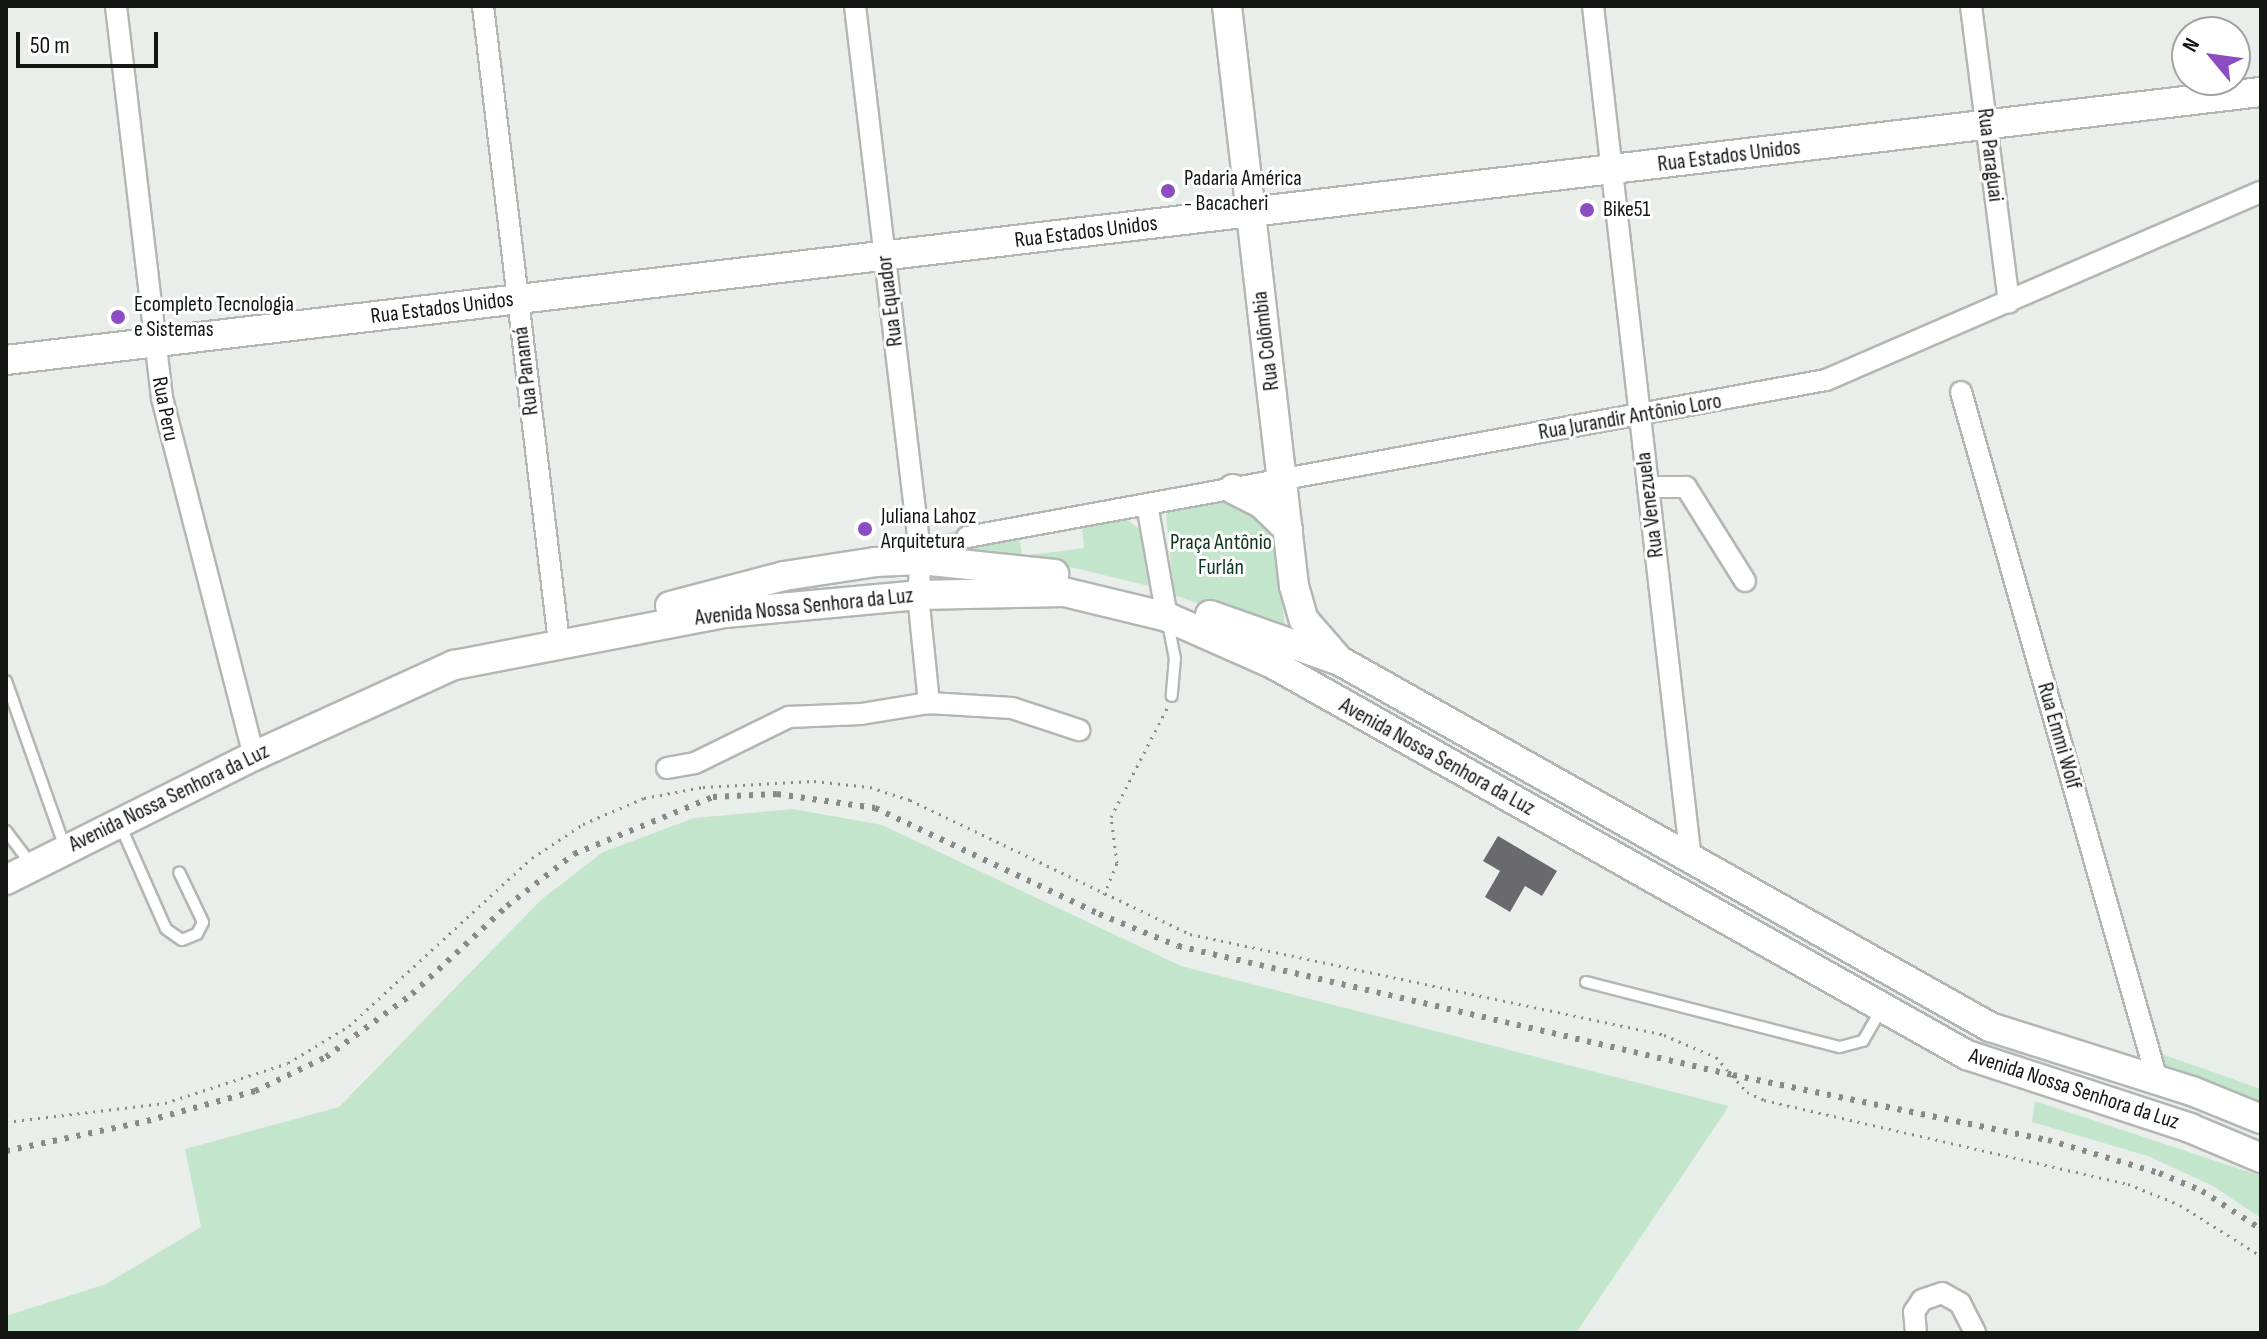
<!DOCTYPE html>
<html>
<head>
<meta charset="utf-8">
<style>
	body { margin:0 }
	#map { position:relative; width:2267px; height:1339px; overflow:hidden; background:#e9eeea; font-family:"Sofia Sans Condensed",sans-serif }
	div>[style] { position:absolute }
	.green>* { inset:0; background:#c3e5cc }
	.building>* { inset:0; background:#6a696d }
	.path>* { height:3px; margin-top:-1.5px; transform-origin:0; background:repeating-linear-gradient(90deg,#878a87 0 2px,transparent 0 8px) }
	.roads { filter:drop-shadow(2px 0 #b3b7b4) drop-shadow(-2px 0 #b3b7b4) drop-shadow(0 2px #b3b7b4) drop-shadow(0 -2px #b3b7b4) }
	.lane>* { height:10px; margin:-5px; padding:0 5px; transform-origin:5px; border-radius:5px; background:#fff }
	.street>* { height:20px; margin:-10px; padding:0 10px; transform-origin:10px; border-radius:10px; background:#fff }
	.secondary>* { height:28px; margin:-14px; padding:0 14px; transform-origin:14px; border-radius:14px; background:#fff }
	.rail>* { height:6px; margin-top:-3px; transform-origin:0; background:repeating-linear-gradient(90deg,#878b88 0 4px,transparent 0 12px) }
	.dots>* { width:22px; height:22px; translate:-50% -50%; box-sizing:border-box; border:4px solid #fff; border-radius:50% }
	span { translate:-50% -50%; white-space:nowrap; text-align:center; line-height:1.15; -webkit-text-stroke:6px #fff; paint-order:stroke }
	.street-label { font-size:22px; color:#141614 }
	.poi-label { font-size:22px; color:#141614 }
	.left { translate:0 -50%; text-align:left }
	.park-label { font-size:22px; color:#0c361d }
	.frame { position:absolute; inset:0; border:8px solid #141614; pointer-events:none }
	.north { position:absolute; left:2171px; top:16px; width:80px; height:80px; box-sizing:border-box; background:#fff; border:2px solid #a1a2a1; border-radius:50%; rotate:299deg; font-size:22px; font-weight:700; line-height:32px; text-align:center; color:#141614 }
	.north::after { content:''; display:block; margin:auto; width:28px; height:36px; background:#8d4dc2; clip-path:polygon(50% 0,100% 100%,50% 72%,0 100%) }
	.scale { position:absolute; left:16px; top:32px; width:142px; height:36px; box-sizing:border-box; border:4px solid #141614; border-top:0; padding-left:10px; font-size:24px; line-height:28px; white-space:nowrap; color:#141614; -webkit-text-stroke:6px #fff; paint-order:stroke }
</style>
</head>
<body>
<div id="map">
	<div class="green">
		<div style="clip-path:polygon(1220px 499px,1250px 507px,1274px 534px,1286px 634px,1174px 595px,1166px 515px,1174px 507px)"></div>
		<div style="clip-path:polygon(1123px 517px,1145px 533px,1153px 587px,1062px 565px,936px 552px,935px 536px,959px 530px,962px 546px,1019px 535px,1022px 556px,1084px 548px,1082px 526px)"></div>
		<div style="clip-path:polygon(793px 809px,882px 825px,1181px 966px,1729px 1106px,1576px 1333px,6px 1333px,6px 1316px,106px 1284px,201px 1227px,185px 1149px,339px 1107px,542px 899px,603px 852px,694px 818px)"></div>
		<div style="clip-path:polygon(2159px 1053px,2261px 1089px,2261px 1106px,2165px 1071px)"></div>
		<div style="clip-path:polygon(2035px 1101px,2261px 1176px,2261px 1218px,2213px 1186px,2148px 1156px,2032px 1122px)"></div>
	</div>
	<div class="building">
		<div style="clip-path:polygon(1498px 836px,1557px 871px,1542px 896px,1525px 886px,1510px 912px,1485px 897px,1500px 871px,1483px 861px)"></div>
	</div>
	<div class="path">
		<div style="left:1104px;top:895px;width:35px;rotate:-68deg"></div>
		<div style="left:1117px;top:863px;width:46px;rotate:-97.4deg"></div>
		<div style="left:1111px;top:817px;width:123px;rotate:-62.8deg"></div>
		<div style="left:6px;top:1122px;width:160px;rotate:-6.8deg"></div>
		<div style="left:165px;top:1103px;width:129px;rotate:-18deg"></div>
		<div style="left:288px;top:1063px;width:71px;rotate:-31.2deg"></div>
		<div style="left:349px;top:1026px;width:248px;rotate:-42.6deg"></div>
		<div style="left:532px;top:858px;width:61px;rotate:-33.7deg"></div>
		<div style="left:583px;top:824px;width:66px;rotate:-23.1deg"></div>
		<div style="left:644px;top:798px;width:60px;rotate:-10.6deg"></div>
		<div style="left:703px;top:787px;width:111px;rotate:-3.1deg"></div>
		<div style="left:814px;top:781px;width:56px;rotate:6.1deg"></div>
		<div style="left:870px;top:787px;width:42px;rotate:18deg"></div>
		<div style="left:910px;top:800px;width:310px;rotate:25.6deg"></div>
		<div style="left:1190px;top:934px;width:485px;rotate:12deg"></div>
		<div style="left:1664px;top:1035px;width:56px;rotate:22.9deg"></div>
		<div style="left:1716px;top:1057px;width:47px;rotate:48.5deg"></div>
		<div style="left:1747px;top:1092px;width:19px;rotate:25deg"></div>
		<div style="left:1764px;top:1100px;width:374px;rotate:13deg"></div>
		<div style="left:2128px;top:1184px;width:56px;rotate:22deg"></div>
		<div style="left:2180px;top:1205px;width:96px;rotate:32.2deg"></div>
	</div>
	<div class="roads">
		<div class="lane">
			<div style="left:1168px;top:623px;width:36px;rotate:79deg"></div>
			<div style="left:1175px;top:658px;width:38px;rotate:95deg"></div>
			<div style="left:6px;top:681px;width:177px;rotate:70.5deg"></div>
			<div style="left:121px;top:827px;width:111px;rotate:66.2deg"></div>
			<div style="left:166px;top:929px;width:19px;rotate:35deg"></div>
			<div style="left:182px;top:940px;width:16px;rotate:-22deg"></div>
			<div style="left:197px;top:934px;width:13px;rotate:-63deg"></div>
			<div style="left:203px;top:922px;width:55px;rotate:-115.6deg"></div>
			<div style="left:6px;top:831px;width:41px;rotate:52.9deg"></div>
			<div style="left:1586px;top:982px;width:262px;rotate:14.4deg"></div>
			<div style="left:1840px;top:1047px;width:24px;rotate:-15deg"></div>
			<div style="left:1863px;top:1041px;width:36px;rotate:-60deg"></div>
		</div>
		<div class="street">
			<div style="left:116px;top:6px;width:395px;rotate:83.3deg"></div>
			<div style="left:162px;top:398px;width:370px;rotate:75.6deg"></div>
			<div style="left:483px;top:6px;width:641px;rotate:83.19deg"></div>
			<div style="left:855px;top:6px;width:558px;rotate:83.21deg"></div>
			<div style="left:921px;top:560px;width:35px;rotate:95deg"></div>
			<div style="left:918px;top:595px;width:109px;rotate:84.2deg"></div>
			<div style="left:1593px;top:6px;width:861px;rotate:83.46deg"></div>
			<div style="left:1971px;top:6px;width:299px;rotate:82.7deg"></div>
			<div style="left:1961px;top:392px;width:714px;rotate:74.08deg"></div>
			<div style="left:1648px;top:487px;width:38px"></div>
			<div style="left:1686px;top:487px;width:111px;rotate:57.9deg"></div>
			<div style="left:1147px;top:504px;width:115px;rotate:80deg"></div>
			<div style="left:967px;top:537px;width:873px;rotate:-10.36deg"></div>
			<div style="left:1826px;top:380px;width:474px;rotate:-23.4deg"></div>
			<div style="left:667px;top:768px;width:28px;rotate:-10deg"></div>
			<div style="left:695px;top:763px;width:105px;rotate:-26.1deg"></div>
			<div style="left:789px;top:717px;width:72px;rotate:-2.4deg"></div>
			<div style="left:861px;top:714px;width:69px;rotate:-9.2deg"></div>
			<div style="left:929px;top:703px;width:83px;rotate:3.4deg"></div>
			<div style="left:1012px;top:708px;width:71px;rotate:18.2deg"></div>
			<div style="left:1916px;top:1333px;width:21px;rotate:-95deg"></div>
			<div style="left:1914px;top:1312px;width:14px;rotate:-56deg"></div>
			<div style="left:1922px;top:1300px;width:21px;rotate:-19deg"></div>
			<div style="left:1942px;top:1293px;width:21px;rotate:29deg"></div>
			<div style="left:1960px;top:1303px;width:34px;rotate:63deg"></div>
		</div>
		<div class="secondary">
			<div style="left:1227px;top:6px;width:584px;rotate:83.41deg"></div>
			<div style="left:1294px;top:586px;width:35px;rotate:74deg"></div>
			<div style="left:1304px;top:620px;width:49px;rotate:49.1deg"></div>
			<div style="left:6px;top:360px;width:2271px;rotate:-6.78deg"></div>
			<div style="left:1233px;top:489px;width:33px;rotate:27deg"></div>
			<div style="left:1262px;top:504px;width:36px;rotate:44deg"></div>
			<div style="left:670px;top:606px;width:118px;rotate:-14.7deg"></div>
			<div style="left:784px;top:576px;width:92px;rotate:-8.7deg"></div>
			<div style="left:875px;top:562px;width:46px;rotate:-2.5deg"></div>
			<div style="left:921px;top:560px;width:134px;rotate:6deg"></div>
			<div style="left:1210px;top:615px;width:138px;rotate:19.5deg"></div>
			<div style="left:1340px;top:661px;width:746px;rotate:29.38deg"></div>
			<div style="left:1990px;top:1027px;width:212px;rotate:17.6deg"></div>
			<div style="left:2192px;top:1091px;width:74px;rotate:22.1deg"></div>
			<div style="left:6px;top:880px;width:277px;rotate:-26.6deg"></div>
			<div style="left:254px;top:756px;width:220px;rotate:-24.5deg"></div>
			<div style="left:454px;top:665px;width:276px;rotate:-10.9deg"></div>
			<div style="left:725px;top:613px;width:194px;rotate:-5.3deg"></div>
			<div style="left:918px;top:595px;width:146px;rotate:-1.2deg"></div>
			<div style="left:1064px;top:592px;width:106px;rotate:13.6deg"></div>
			<div style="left:1167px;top:617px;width:116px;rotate:23.9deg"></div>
			<div style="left:1273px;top:664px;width:797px;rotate:29.4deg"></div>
			<div style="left:1967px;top:1055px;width:235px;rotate:18.1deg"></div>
			<div style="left:2190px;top:1128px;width:77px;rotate:22.9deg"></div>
		</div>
	</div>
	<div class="rail">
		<div style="left:6px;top:1151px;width:144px;rotate:-12deg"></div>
		<div style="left:147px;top:1121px;width:112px;rotate:-15.5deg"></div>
		<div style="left:255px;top:1091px;width:79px;rotate:-25.6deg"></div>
		<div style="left:326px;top:1057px;width:107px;rotate:-36.2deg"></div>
		<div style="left:412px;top:994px;width:129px;rotate:-42.8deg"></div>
		<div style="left:507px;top:906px;width:85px;rotate:-37.8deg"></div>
		<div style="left:574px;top:854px;width:150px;rotate:-22.3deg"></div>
		<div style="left:713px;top:797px;width:64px;rotate:-2.7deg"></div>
		<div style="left:777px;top:794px;width:99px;rotate:8.1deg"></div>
		<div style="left:875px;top:808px;width:248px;rotate:25.3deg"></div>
		<div style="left:1099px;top:914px;width:85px;rotate:22.1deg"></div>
		<div style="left:1178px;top:946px;width:570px;rotate:13.09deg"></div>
		<div style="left:1733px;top:1075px;width:322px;rotate:11.7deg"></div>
		<div style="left:2048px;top:1140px;width:116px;rotate:16.6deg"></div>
		<div style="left:2159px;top:1173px;width:47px;rotate:22.7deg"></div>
		<div style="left:2202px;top:1191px;width:70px;rotate:32.8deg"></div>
	</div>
	<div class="dots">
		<div style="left:1168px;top:191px;background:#8d4dc2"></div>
		<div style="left:1587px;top:210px;background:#8d4dc2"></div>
		<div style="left:118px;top:317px;background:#8d4dc2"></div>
		<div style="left:865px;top:529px;background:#8d4dc2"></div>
	</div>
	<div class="street-label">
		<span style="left:1990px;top:155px;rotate:83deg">Rua Paraguai</span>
		<span style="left:1729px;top:156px;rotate:-7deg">Rua Estados Unidos</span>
		<span style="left:1086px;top:232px;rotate:-7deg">Rua Estados Unidos</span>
		<span style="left:890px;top:301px;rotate:-97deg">Rua Equador</span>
		<span style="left:442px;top:308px;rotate:-7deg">Rua Estados Unidos</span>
		<span style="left:1266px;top:341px;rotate:-97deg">Rua Colômbia</span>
		<span style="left:526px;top:371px;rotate:-97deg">Rua Panamá</span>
		<span style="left:165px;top:409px;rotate:79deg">Rua Peru</span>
		<span style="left:1630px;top:417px;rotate:-10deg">Rua Jurandir Antônio Loro</span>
		<span style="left:1650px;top:505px;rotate:-97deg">Rua Venezuela</span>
		<span style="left:804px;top:607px;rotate:-6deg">Avenida Nossa Senhora da Luz</span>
		<span style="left:2059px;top:736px;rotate:74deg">Rua Emmi Wolf</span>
		<span style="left:1437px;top:757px;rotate:29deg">Avenida Nossa Senhora da Luz</span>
		<span style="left:169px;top:798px;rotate:-26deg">Avenida Nossa Senhora da Luz</span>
		<span style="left:2074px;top:1089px;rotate:18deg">Avenida Nossa Senhora da Luz</span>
	</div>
	<div class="poi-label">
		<span class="left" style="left:1184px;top:191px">Padaria América<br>- Bacacheri</span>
		<span class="left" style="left:1603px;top:210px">Bike51</span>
		<span class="left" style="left:134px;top:317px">Ecompleto Tecnologia<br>e Sistemas</span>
		<span class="left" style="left:881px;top:529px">Juliana Lahoz<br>Arquitetura</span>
	</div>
	<div class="park-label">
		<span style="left:1221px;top:555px">Praça Antônio<br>Furlán</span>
	</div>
	<div class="frame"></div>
	<div class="north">N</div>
	<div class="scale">50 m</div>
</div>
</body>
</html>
